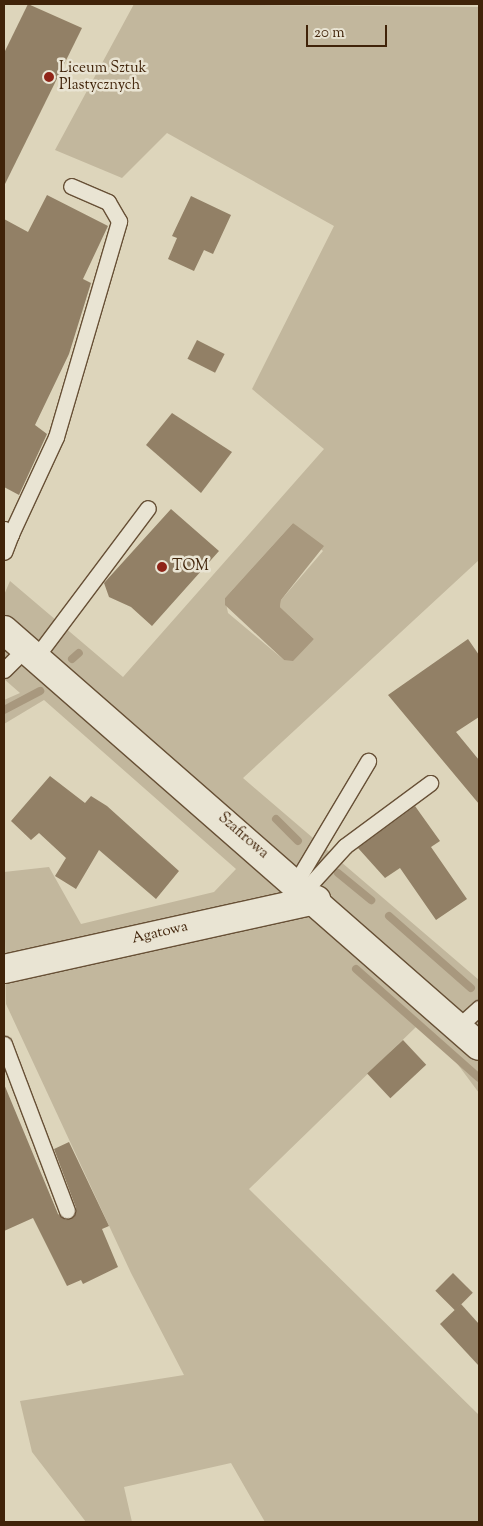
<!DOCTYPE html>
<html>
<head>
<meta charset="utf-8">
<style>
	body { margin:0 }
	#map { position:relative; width:483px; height:1526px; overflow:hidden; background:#ddd5bb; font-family:"Sorts Mill Goudy",serif }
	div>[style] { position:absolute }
	.green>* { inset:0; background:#c2b79d }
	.water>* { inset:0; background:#a8987e }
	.stream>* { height:8px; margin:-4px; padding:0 4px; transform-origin:4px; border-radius:4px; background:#a8987e }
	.building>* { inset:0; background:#928066; transform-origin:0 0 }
	.roads { filter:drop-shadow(1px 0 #675036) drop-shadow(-1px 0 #675036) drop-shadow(0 1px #675036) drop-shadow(0 -1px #675036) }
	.lane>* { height:15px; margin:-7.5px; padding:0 7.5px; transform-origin:7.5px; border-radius:7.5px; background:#e9e4d3 }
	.street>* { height:28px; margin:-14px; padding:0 14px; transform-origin:14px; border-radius:14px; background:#e9e4d3 }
	.secondary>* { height:28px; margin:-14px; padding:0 14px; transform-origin:14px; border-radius:14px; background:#e9e4d3 }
	.dots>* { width:14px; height:14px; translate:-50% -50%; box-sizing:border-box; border:2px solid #e9e4d3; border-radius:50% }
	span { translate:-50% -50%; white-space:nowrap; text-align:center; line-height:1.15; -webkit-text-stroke:5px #e9e4d3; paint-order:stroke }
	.poi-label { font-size:15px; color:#402309 }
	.left { translate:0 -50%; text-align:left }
	.street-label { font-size:15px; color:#402309 }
	.frame { position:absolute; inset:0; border:5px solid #402309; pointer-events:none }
	.scale { position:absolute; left:306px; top:25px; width:81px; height:22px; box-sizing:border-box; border:2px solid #402309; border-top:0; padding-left:6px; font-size:15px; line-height:18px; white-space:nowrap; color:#402309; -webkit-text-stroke:4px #e9e4d3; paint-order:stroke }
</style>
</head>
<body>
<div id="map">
	<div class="green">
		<div style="clip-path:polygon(evenodd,134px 4px,479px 7px,479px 560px,243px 778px,479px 980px,479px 1093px,456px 1062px,417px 1026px,249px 1189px,479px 1415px,479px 1522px,265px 1522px,231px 1463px,124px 1487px,132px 1522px,86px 1522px,32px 1452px,20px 1401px,184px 1375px,131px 1273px,6px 1004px,4px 872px,49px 867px,81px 924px,214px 892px,236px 869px,44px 700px,4px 724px,4px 700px,20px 693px,4px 679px,4px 595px,10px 581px,123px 677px,324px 449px,252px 389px,334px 226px,167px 133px,122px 178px,55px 150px,134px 4px,293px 523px,323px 551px,281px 600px,280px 607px,314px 639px,284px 660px,228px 613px,225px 598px,293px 523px)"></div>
	</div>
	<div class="water">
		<div style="clip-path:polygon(293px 523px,324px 546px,281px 600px,280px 607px,314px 639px,293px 661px,284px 660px,225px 605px,225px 598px)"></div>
	</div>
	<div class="stream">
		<div style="left:72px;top:659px;width:9px;rotate:-41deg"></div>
		<div style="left:4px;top:710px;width:41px;rotate:-27.8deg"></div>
		<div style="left:276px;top:819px;width:31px;rotate:45deg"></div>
		<div style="left:338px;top:873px;width:43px;rotate:39.3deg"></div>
		<div style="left:389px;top:916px;width:109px;rotate:41.3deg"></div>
		<div style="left:356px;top:969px;width:164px;rotate:41.5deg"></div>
	</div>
	<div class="building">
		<div style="clip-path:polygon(28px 4px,82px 28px,4px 186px,4px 53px)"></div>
		<div style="clip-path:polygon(47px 195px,108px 226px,83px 279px,91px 283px,69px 354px,35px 425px,47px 434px,19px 495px,4px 487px,4px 219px,28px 232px)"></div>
		<div style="clip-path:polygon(191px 196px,231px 215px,213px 254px,204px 250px,194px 271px,168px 259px,177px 238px,172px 236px)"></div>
		<div style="left:197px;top:340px;width:31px;height:21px;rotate:27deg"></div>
		<div style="clip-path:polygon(172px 413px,232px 452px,201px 493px,146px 445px)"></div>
		<div style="clip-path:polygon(171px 509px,219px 551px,152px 626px,131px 607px,109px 597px,104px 583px)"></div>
		<div style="clip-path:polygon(468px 639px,479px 655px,479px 717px,456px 732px,479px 760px,479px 804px,388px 695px)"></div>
		<div style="clip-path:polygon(50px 776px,85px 803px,91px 796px,107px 806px,179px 871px,156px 899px,99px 850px,76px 889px,55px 876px,66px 858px,39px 833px,31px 840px,11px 821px)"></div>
		<div style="clip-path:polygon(415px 806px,440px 841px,431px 847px,467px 899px,436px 920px,400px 868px,385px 878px,358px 848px)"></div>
		<div style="left:403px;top:1040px;width:34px;height:49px;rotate:47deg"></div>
		<div style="clip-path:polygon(4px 1084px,58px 1214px,66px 1220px,74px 1217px,76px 1208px,54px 1149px,69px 1142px,109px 1226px,102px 1229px,118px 1267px,83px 1284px,81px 1280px,67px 1286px,33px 1218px,4px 1231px)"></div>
		<div style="left:453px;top:1273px;width:28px;height:25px;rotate:45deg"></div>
		<div style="clip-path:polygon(461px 1304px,479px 1324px,479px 1366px,440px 1324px)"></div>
	</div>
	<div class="roads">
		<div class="lane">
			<div style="left:4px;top:529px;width:9px;rotate:36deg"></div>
			<div style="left:11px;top:534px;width:19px;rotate:111deg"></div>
			<div style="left:11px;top:534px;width:107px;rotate:-65.1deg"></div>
			<div style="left:56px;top:437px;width:225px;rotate:-73.7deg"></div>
			<div style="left:119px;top:221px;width:22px;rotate:-120deg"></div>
			<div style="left:108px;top:202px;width:40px;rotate:-156.6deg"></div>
			<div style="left:36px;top:657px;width:186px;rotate:-53.1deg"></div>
			<div style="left:4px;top:670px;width:31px;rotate:-45deg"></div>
			<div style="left:296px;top:882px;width:141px;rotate:-59.2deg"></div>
			<div style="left:305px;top:890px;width:59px;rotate:-47.7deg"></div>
			<div style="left:345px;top:846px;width:106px;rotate:-36.5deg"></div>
			<div style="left:459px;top:1026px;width:27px;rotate:-42deg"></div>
			<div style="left:4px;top:1044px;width:178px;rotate:69.3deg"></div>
		</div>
		<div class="street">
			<div style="left:4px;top:969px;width:320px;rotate:-12.5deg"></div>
		</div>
		<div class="secondary">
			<div style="left:4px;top:630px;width:631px;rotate:41.21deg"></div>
		</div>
	</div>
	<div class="dots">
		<div style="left:49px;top:77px;background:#8f2418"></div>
		<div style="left:162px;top:567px;background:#8f2418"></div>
	</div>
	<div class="poi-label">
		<span class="left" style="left:59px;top:77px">Liceum Sztuk<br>Plastycznych</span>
		<span class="left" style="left:172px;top:567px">TOM</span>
	</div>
	<div class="street-label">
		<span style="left:243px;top:836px;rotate:41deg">Szafirowa</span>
		<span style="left:160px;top:933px;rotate:-13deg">Agatowa</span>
	</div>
	<div class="frame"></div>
	<div class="scale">20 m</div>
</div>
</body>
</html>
